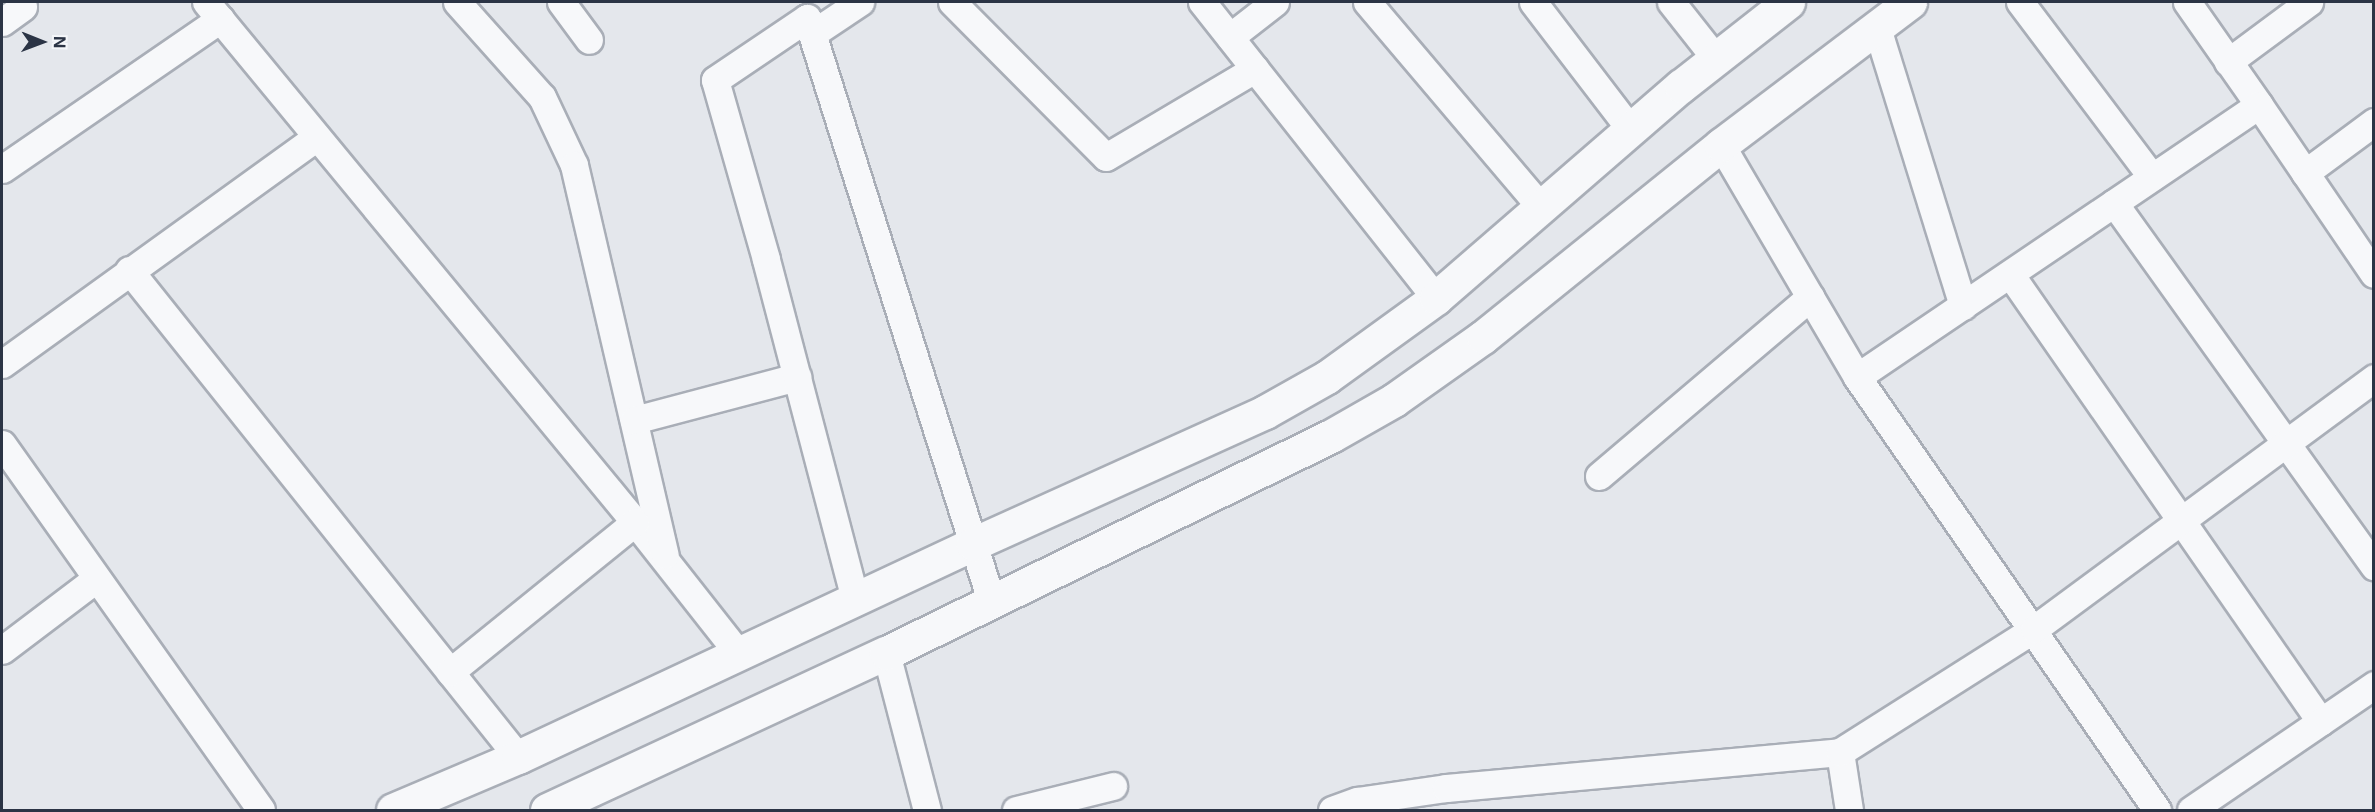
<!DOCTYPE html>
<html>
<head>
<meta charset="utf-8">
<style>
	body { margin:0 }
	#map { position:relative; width:2375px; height:812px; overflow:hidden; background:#e4e7ec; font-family:Inter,sans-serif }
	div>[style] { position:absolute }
	.roads { filter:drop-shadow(2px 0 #a9aeb7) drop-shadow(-2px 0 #a9aeb7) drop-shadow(0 2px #a9aeb7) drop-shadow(0 -2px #a9aeb7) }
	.minor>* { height:27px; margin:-13.5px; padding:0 13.5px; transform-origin:13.5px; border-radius:13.5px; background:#f7f8fa }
	.tertiary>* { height:33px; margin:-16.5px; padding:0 16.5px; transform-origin:16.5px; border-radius:16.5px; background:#f7f8fa }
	span { translate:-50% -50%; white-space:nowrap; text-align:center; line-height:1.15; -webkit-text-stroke:4.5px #f4f6f9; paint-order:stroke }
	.frame { position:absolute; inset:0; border:3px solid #2b3445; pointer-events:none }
	.north { position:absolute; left:12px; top:12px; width:60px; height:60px; -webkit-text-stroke:4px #f4f6f9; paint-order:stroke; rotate:91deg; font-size:16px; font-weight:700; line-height:24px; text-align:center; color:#2b3445 }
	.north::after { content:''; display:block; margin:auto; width:21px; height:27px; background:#2b3445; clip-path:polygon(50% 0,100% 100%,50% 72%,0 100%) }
</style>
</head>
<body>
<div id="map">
	<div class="roads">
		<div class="minor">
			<div style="left:206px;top:2px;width:674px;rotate:50.48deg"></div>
			<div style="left:635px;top:522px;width:168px;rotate:51.8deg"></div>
			<div style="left:457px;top:2px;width:127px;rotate:48.2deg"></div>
			<div style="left:542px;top:97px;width:75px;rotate:64.8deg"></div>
			<div style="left:574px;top:165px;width:400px;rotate:76.9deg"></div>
			<div style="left:561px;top:2px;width:47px;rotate:53.6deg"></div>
			<div style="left:952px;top:2px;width:218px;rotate:45.2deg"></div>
			<div style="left:1106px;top:157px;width:173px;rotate:-30.6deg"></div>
			<div style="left:1202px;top:2px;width:377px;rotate:51.7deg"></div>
			<div style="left:1367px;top:2px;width:269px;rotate:49.7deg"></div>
			<div style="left:1533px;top:2px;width:161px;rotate:52.6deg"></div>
			<div style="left:1671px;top:2px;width:73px;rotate:51.7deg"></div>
			<div style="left:2020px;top:2px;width:219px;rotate:53deg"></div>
			<div style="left:2187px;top:2px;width:126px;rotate:55deg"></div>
			<div style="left:2px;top:22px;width:26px;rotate:-36deg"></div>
			<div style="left:1877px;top:28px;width:291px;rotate:72.8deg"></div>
			<div style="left:812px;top:34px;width:58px;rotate:-33.7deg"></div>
			<div style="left:1230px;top:37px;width:57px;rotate:-37.9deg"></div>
			<div style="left:2228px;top:62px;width:101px;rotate:-36.5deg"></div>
			<div style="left:1721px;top:145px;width:269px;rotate:59.6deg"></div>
			<div style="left:1857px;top:377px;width:527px;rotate:55.28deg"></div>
			<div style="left:2px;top:169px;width:265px;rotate:-34.5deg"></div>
			<div style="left:2305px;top:173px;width:86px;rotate:-36.5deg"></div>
			<div style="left:2114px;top:203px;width:447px;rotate:54.4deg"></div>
			<div style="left:129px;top:270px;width:623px;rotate:51.38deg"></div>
			<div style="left:2010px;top:274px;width:545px;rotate:55.23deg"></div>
			<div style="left:2px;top:364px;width:388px;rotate:-35.8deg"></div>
			<div style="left:1857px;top:377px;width:485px;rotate:-34.1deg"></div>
			<div style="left:2259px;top:105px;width:204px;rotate:55.8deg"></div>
			<div style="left:634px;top:420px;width:169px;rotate:-14.8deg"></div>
			<div style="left:2px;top:444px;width:448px;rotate:54.7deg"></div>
			<div style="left:1599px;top:476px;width:277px;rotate:-40.3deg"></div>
			<div style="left:855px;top:599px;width:351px;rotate:-104.7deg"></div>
			<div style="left:766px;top:259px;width:186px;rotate:-105.9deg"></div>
			<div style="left:715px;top:80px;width:111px;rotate:-34deg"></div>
			<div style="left:807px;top:18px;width:610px;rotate:72.46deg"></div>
			<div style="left:2px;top:650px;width:118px;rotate:-37.1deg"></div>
			<div style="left:886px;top:653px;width:162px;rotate:75.4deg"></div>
			<div style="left:450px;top:672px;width:238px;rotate:-39deg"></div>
			<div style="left:1840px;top:752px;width:59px;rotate:81.2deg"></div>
			<div style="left:1016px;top:810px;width:100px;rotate:-13.9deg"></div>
			<div style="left:1332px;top:810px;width:27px;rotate:-20deg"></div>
			<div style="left:1357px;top:801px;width:90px;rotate:-8.3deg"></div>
			<div style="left:1446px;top:788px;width:396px;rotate:-5.2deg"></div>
			<div style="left:1840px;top:752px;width:230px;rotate:-32.4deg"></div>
			<div style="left:2034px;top:629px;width:423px;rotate:-36.4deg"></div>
			<div style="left:2191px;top:810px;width:222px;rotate:-34.3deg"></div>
		</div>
		<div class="tertiary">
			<div style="left:393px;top:810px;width:136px;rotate:-23deg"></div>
			<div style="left:518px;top:757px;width:502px;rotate:-25.09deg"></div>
			<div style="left:973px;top:544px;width:320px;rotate:-24.3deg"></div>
			<div style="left:1265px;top:412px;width:71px;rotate:-29.4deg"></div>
			<div style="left:1327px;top:377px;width:135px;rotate:-35.9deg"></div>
			<div style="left:1436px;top:298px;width:324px;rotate:-40.9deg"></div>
			<div style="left:1681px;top:86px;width:136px;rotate:-38.1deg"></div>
			<div style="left:547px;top:810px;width:374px;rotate:-24.9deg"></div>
			<div style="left:886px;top:653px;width:495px;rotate:-26deg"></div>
			<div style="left:1331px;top:436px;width:73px;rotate:-29.7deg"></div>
			<div style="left:1394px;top:400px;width:109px;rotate:-35.3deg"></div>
			<div style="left:1483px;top:337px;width:306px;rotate:-38.9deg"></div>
			<div style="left:1721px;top:145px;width:237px;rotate:-37.1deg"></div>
		</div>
	</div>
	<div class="frame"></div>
	<div class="north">N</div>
</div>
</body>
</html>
